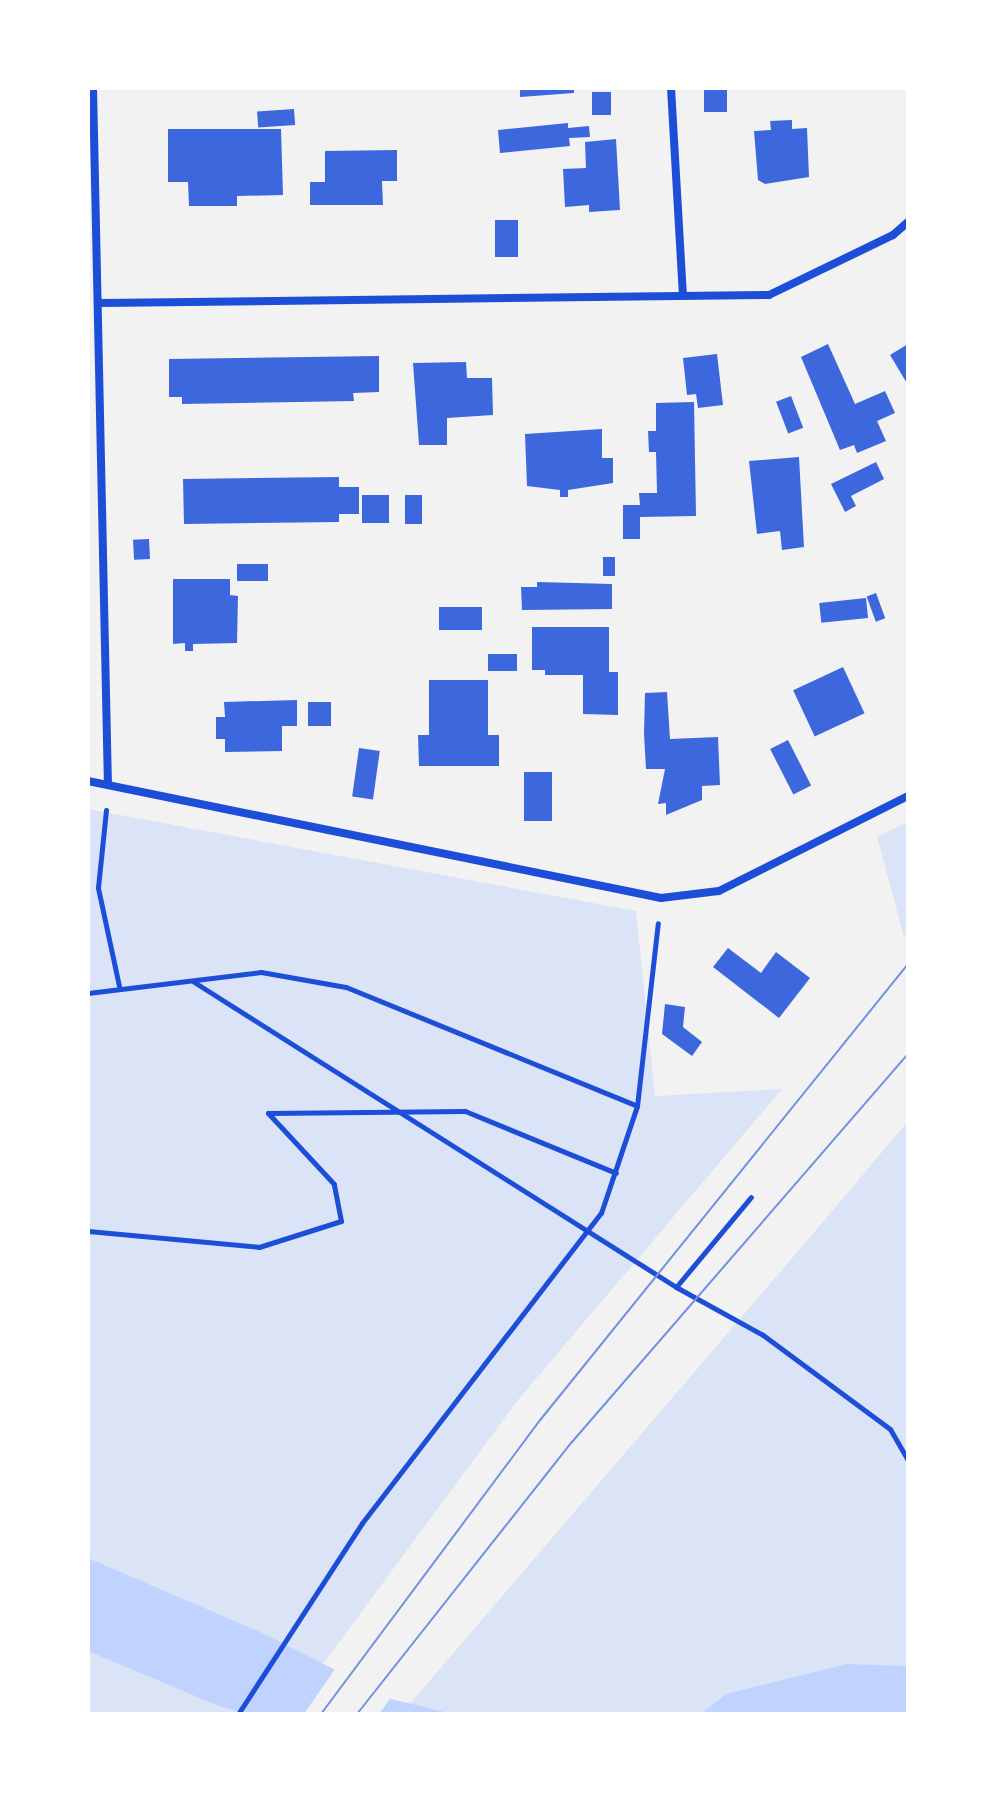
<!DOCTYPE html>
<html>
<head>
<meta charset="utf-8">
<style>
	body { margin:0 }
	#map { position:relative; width:996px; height:1802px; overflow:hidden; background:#f2f2f2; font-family:"Libre Baskerville",serif }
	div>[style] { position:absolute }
	.green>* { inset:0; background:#dbe4f7 }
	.water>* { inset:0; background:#bfd3fe }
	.pier>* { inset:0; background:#f2f2f2 }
	.building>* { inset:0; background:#3d67dc; transform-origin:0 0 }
	.path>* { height:5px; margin:-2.5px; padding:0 2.5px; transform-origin:2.5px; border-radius:2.5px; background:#1d4ed8 }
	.minor>* { height:8px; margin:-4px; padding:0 4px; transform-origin:4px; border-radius:4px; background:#1d4ed8 }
	.tram>* { height:2px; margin:-1px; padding:0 1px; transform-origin:1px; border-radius:1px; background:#7290e2 }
	span { translate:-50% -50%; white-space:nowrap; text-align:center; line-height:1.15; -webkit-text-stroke:6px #fff; paint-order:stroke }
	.frame { position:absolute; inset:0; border:90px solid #fff; pointer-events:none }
</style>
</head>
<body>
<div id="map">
	<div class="green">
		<div style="clip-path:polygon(88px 809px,636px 911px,655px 1096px,782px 1089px,518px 1400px,323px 1664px,335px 1669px,304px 1714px,88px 1714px)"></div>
		<div style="clip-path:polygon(908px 822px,908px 932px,904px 937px,877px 837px)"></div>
		<div style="clip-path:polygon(908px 1121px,908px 1714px,401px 1714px,806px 1242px)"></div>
	</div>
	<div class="water">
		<div style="clip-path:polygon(88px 1558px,267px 1635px,391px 1699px,453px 1714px,249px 1714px,219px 1706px,88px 1651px)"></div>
		<div style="clip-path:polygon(847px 1664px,908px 1666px,908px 1714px,701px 1714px,726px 1694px)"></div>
	</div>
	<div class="pier">
		<div style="clip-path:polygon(335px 1669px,376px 1688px,392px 1696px,379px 1714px,304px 1714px)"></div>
	</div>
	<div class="building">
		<div style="clip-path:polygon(520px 88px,574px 88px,574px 93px,520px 97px)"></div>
		<div style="left:704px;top:88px;width:23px;height:24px"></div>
		<div style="left:592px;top:92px;width:19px;height:23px"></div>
		<div style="left:294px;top:109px;width:16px;height:37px;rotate:86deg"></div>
		<div style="clip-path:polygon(792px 120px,792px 129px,807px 128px,809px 177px,765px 184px,758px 180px,754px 131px,771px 130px,770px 121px)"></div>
		<div style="clip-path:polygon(568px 123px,568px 128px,589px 126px,590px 137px,569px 138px,570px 146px,500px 153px,498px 130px)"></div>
		<div style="clip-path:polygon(168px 129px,281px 129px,283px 195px,237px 196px,237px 206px,189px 206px,188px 182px,168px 182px)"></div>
		<div style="clip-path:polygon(616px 139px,620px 210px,589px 212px,589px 205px,565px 207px,563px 169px,586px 168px,585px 142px)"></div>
		<div style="clip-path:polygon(397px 150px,397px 181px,382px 181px,383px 205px,310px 205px,310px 182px,325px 182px,325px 151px)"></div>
		<div style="left:518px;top:220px;width:37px;height:23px;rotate:90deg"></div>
		<div style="clip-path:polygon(828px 344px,855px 404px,885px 391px,895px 413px,877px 421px,886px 441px,857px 453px,854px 445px,840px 450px,801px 357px)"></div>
		<div style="clip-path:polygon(908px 344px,908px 385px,890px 355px)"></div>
		<div style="clip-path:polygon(717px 354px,723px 405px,698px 408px,696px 394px,687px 395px,683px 358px)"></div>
		<div style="clip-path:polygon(379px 356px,379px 392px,353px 393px,354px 401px,182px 404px,182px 397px,169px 397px,169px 359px)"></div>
		<div style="clip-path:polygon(466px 362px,467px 378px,492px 378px,493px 415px,447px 418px,447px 445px,419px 445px,413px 363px)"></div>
		<div style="left:791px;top:396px;width:34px;height:16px;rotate:69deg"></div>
		<div style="clip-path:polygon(694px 402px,696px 516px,640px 517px,640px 539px,623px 539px,623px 505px,640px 505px,639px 493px,657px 493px,656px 452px,649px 452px,648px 431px,656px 431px,656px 403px)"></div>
		<div style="clip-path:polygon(602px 429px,602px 458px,613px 458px,613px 483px,568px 490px,568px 497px,560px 497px,560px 490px,527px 486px,525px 434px)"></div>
		<div style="clip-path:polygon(799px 457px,804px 547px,782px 550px,780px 531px,757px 534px,749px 461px)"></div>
		<div style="clip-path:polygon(876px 462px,884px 479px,851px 496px,856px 506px,845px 512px,831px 484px)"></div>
		<div style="clip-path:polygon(339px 477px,339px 487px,359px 487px,359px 514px,339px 514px,339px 522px,184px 524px,183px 479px)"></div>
		<div style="left:362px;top:495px;width:27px;height:28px"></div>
		<div style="left:405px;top:495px;width:17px;height:29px"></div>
		<div style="left:149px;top:539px;width:20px;height:16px;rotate:87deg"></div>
		<div style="left:603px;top:557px;width:12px;height:19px"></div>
		<div style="left:268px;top:564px;width:17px;height:31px;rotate:90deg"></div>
		<div style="clip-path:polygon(173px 579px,230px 579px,230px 595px,238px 596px,237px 643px,193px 644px,193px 651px,185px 651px,185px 643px,173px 644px)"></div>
		<div style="clip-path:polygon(537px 582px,612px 584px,612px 609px,522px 610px,521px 587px,537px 587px)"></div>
		<div style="left:876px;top:593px;width:27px;height:10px;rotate:70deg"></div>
		<div style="left:866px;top:598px;width:20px;height:47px;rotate:84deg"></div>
		<div style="left:482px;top:607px;width:23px;height:43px;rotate:90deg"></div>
		<div style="clip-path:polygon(532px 627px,609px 627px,609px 672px,618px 672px,618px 715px,583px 714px,583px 675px,545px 675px,545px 670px,532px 670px)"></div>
		<div style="left:488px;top:654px;width:29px;height:17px"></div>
		<div style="left:843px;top:667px;width:51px;height:55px;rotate:65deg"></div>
		<div style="clip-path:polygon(429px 680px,488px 680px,488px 735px,499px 735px,499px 766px,419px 766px,418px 735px,429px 735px)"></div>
		<div style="clip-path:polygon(667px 692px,670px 739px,718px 737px,720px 785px,702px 786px,702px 800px,666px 815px,666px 803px,658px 804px,665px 769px,646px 769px,644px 734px,645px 693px)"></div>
		<div style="clip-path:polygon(297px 700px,297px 726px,282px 726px,282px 751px,225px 752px,225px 739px,216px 739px,216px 717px,225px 717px,224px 702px)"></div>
		<div style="left:308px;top:702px;width:23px;height:24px"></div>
		<div style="left:788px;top:740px;width:51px;height:20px;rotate:63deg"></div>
		<div style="left:359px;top:748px;width:21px;height:49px;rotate:8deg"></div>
		<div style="left:524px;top:772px;width:28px;height:49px"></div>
		<div style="clip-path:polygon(728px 948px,761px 973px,776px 952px,810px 978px,779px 1018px,713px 967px)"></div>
		<div style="clip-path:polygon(665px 1004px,685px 1007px,683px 1027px,702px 1042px,692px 1056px,662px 1034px)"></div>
	</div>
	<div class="path">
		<div style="left:106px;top:810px;width:78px;rotate:95.9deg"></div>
		<div style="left:98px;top:888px;width:100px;rotate:77.9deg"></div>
		<div style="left:194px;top:982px;width:570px;rotate:32.32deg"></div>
		<div style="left:676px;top:1287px;width:99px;rotate:28.9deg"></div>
		<div style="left:763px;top:1335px;width:158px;rotate:36.5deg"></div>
		<div style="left:890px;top:1429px;width:36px;rotate:60deg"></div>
		<div style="left:88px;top:993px;width:174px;rotate:-6.9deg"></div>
		<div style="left:261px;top:972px;width:86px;rotate:10deg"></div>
		<div style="left:346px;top:987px;width:314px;rotate:22.2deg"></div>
		<div style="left:88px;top:1231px;width:172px;rotate:5.3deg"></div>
		<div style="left:259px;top:1247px;width:86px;rotate:-17.6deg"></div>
		<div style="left:341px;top:1221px;width:38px;rotate:-101deg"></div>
		<div style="left:334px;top:1184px;width:97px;rotate:-132.9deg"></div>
		<div style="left:268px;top:1113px;width:197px;rotate:-0.6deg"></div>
		<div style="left:465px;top:1111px;width:163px;rotate:22.3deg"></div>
		<div style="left:676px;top:1287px;width:117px;rotate:-50.2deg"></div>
		<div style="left:238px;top:1714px;width:228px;rotate:-57deg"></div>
		<div style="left:362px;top:1523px;width:391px;rotate:-52.4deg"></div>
		<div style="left:601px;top:1213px;width:113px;rotate:-71.4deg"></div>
		<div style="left:637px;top:1106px;width:184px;rotate:-83.5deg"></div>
	</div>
	<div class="minor">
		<div style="left:93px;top:88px;width:697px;rotate:88.77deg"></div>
		<div style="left:671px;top:88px;width:206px;rotate:86.7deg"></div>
		<div style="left:101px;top:303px;width:668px;rotate:-0.69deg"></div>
		<div style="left:769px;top:295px;width:138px;rotate:-25.8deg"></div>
		<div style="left:893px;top:235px;width:20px;rotate:-41deg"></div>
		<div style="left:88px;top:781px;width:585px;rotate:11.54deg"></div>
		<div style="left:661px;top:898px;width:58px;rotate:-6.9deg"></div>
		<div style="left:719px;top:891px;width:212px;rotate:-26.7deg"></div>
	</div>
	<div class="tram">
		<div style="left:321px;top:1714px;width:368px;rotate:-53.3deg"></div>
		<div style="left:541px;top:1419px;width:585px;rotate:-51.11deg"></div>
		<div style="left:357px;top:1714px;width:347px;rotate:-51.7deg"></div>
		<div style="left:572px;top:1442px;width:513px;rotate:-49.11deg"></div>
	</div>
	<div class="frame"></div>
</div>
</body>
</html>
